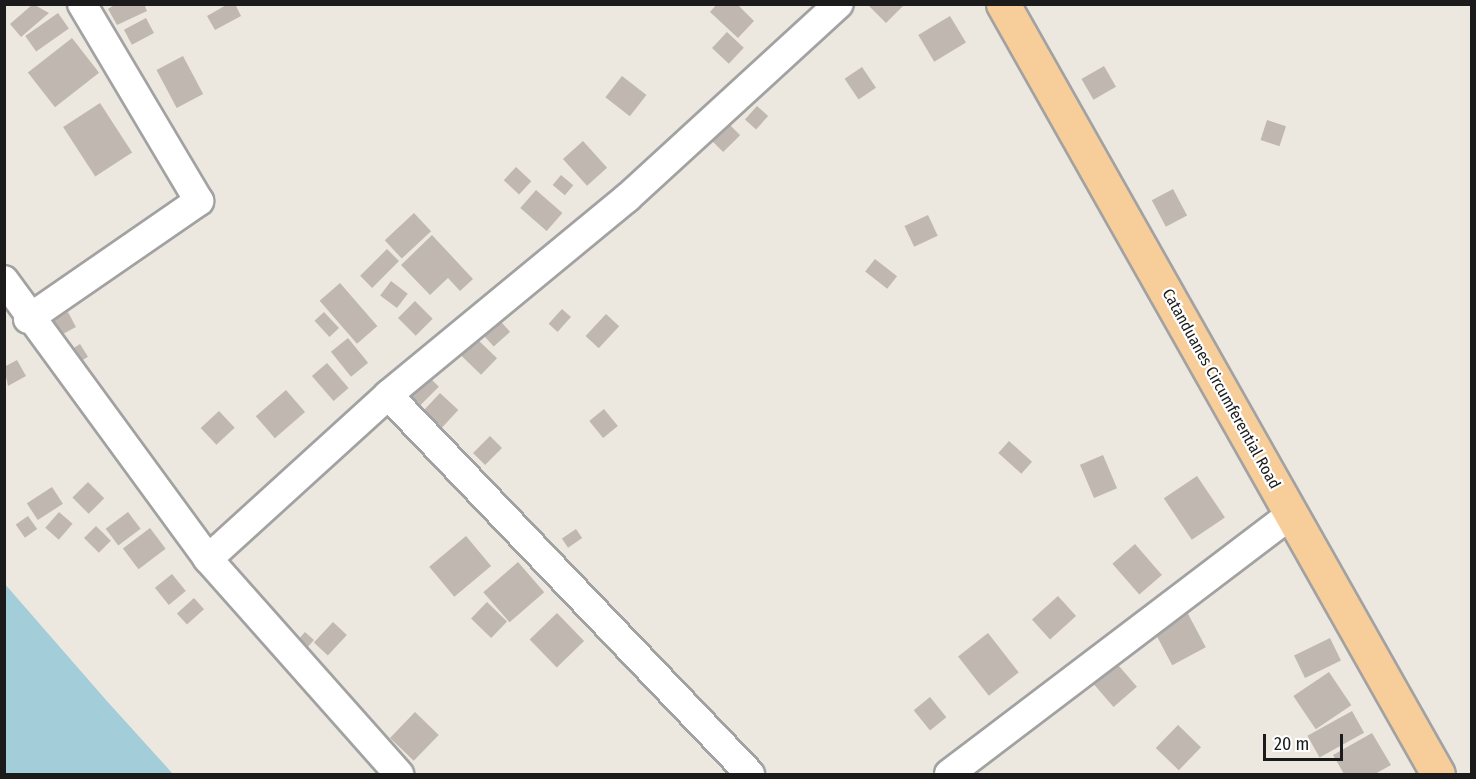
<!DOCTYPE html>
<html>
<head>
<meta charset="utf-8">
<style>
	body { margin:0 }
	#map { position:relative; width:1476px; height:779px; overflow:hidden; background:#ece8e0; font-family:"Fira Sans Condensed",sans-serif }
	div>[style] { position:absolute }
	.water>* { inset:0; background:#a2cdd9 }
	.building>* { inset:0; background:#c0b7b0; transform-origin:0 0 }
	.roads { filter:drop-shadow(2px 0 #a2a2a2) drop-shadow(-2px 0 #a2a2a2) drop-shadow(0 2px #a2a2a2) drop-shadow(0 -2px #a2a2a2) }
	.minor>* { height:28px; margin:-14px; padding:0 14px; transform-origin:14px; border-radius:14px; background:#fff }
	.primary>* { height:33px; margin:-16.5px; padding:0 16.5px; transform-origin:16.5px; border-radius:16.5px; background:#f7ce9a }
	span { translate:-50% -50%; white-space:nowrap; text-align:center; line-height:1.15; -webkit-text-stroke:4.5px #fff; paint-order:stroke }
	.street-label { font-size:16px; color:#1b1b1b }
	.frame { position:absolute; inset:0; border:6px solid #1b1b1b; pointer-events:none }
	.scale { position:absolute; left:1263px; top:734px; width:80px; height:27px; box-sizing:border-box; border:3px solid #1b1b1b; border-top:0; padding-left:8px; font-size:18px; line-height:21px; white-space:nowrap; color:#1b1b1b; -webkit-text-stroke:4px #fff; paint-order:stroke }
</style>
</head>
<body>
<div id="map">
	<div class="water">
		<div style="clip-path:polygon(4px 583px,106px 700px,173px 774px,5px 774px)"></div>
	</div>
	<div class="building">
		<div style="clip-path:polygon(33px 4px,49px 13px,21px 37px,10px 24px)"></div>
		<div style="clip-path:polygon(116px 4px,144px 4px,147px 11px,117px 25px,108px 9px)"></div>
		<div style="clip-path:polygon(228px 4px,235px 4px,241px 16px,215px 30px,207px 16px)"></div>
		<div style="clip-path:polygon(717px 4px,737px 4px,754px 21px,738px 38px,710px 12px)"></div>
		<div style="clip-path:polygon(867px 4px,905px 4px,886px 23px)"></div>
		<div style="left:58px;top:13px;width:19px;height:40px;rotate:55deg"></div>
		<div style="left:950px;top:16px;width:31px;height:37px;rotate:59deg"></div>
		<div style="left:146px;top:18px;width:17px;height:25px;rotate:62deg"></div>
		<div style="left:727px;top:32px;width:23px;height:22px;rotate:43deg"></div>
		<div style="left:72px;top:38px;width:44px;height:56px;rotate:52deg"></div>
		<div style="left:183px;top:56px;width:43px;height:30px;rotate:62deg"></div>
		<div style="left:1104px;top:66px;width:24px;height:26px;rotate:60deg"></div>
		<div style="left:862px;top:67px;width:25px;height:21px;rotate:56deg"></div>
		<div style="left:622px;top:76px;width:31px;height:27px;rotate:38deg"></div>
		<div style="left:100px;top:103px;width:59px;height:44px;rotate:57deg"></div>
		<div style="left:757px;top:106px;width:15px;height:18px;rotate:42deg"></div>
		<div style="left:1267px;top:120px;width:20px;height:21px;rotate:18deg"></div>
		<div style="left:726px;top:121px;width:20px;height:24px;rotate:45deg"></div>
		<div style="left:583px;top:141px;width:36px;height:27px;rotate:48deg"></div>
		<div style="left:516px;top:167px;width:21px;height:18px;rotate:43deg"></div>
		<div style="left:561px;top:175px;width:16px;height:13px;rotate:40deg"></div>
		<div style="left:1173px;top:189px;width:30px;height:24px;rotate:62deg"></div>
		<div style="left:536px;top:190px;width:35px;height:24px;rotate:41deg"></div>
		<div style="left:414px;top:213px;width:25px;height:40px;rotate:47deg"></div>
		<div style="left:928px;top:215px;width:23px;height:26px;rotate:65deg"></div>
		<div style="clip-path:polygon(432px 235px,473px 279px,460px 291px,448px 278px,430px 295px,401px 265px)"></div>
		<div style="left:387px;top:249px;width:17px;height:38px;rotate:45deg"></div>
		<div style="left:875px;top:259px;width:28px;height:16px;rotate:38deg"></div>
		<div style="left:391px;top:281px;width:21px;height:18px;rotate:37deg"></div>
		<div style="left:340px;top:283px;width:57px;height:27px;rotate:49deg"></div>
		<div style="left:415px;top:301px;width:25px;height:24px;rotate:45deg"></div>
		<div style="left:562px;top:309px;width:12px;height:20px;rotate:42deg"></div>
		<div style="left:68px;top:312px;width:17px;height:19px;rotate:62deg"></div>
		<div style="left:324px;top:312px;width:22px;height:13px;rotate:47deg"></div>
		<div style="left:494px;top:314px;width:24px;height:22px;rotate:48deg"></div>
		<div style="left:606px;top:314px;width:18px;height:30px;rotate:43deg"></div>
		<div style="left:474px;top:336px;width:32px;height:23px;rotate:44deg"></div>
		<div style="left:348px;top:338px;width:32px;height:22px;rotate:51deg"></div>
		<div style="left:80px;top:344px;width:15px;height:21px;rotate:58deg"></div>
		<div style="clip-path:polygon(17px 360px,26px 376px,8px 386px,4px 367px)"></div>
		<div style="left:327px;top:363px;width:33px;height:20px;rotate:49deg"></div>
		<div style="left:424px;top:372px;width:21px;height:29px;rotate:45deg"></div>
		<div style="left:286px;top:390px;width:29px;height:40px;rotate:49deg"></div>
		<div style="left:440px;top:393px;width:25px;height:36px;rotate:43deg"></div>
		<div style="left:604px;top:409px;width:22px;height:19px;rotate:51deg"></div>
		<div style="left:219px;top:411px;width:23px;height:25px;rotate:47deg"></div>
		<div style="left:490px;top:436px;width:17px;height:24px;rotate:45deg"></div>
		<div style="left:1009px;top:441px;width:31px;height:16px;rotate:42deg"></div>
		<div style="left:1103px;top:455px;width:36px;height:25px;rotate:67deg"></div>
		<div style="left:1197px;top:476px;width:50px;height:40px;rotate:56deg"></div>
		<div style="left:88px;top:482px;width:23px;height:22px;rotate:45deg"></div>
		<div style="left:52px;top:487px;width:20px;height:30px;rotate:57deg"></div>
		<div style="left:59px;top:512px;width:18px;height:21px;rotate:41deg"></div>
		<div style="left:128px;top:512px;width:21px;height:28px;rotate:53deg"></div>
		<div style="left:28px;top:516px;width:16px;height:15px;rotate:55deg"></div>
		<div style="left:96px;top:526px;width:21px;height:17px;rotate:45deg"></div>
		<div style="left:150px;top:528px;width:26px;height:34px;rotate:53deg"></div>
		<div style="left:576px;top:529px;width:11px;height:17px;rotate:56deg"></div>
		<div style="left:466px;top:536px;width:39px;height:48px;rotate:50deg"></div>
		<div style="left:1135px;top:544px;width:41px;height:30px;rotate:49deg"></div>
		<div style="left:518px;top:562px;width:40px;height:46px;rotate:49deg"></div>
		<div style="left:172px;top:574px;width:22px;height:22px;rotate:51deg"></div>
		<div style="left:1058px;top:596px;width:27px;height:35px;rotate:48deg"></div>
		<div style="left:194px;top:598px;width:15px;height:23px;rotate:48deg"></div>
		<div style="left:487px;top:602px;width:28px;height:23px;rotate:44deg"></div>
		<div style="left:1187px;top:612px;width:40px;height:38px;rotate:62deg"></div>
		<div style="left:557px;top:613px;width:39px;height:38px;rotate:46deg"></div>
		<div style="left:333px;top:622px;width:19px;height:28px;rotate:43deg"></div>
		<div style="left:305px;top:632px;width:12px;height:16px;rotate:42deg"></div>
		<div style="left:988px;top:633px;width:50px;height:38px;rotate:52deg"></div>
		<div style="left:1330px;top:638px;width:25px;height:40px;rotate:64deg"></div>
		<div style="left:1112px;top:658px;width:38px;height:31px;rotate:49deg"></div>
		<div style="left:1329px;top:672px;width:40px;height:43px;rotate:56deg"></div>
		<div style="left:930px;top:697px;width:26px;height:21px;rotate:51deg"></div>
		<div style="left:1352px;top:711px;width:25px;height:51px;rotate:61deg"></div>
		<div style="left:415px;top:712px;width:33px;height:36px;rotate:44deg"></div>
		<div style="left:1178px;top:725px;width:32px;height:32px;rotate:44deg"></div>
		<div style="clip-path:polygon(1372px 733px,1391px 765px,1375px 774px,1344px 774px,1333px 755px)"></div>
	</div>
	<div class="roads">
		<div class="minor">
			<div style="left:4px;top:280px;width:346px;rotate:53.8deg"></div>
			<div style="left:208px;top:559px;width:288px;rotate:48.4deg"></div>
			<div style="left:28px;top:319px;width:208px;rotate:-34.6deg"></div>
			<div style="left:199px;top:201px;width:229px;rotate:-120.7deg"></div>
			<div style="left:388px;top:395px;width:524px;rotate:46.31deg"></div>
			<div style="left:208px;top:559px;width:244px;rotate:-42.3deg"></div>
			<div style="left:388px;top:395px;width:310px;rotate:-39.5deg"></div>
			<div style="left:627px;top:198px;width:287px;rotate:-42.5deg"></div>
			<div style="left:949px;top:774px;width:430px;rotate:-37.2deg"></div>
		</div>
		<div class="primary">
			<div style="left:1003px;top:4px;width:884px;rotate:60.54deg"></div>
		</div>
	</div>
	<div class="street-label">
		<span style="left:1221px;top:389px;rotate:61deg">Catanduanes Circumferential Road</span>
	</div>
	<div class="frame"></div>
	<div class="scale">20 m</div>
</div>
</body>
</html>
